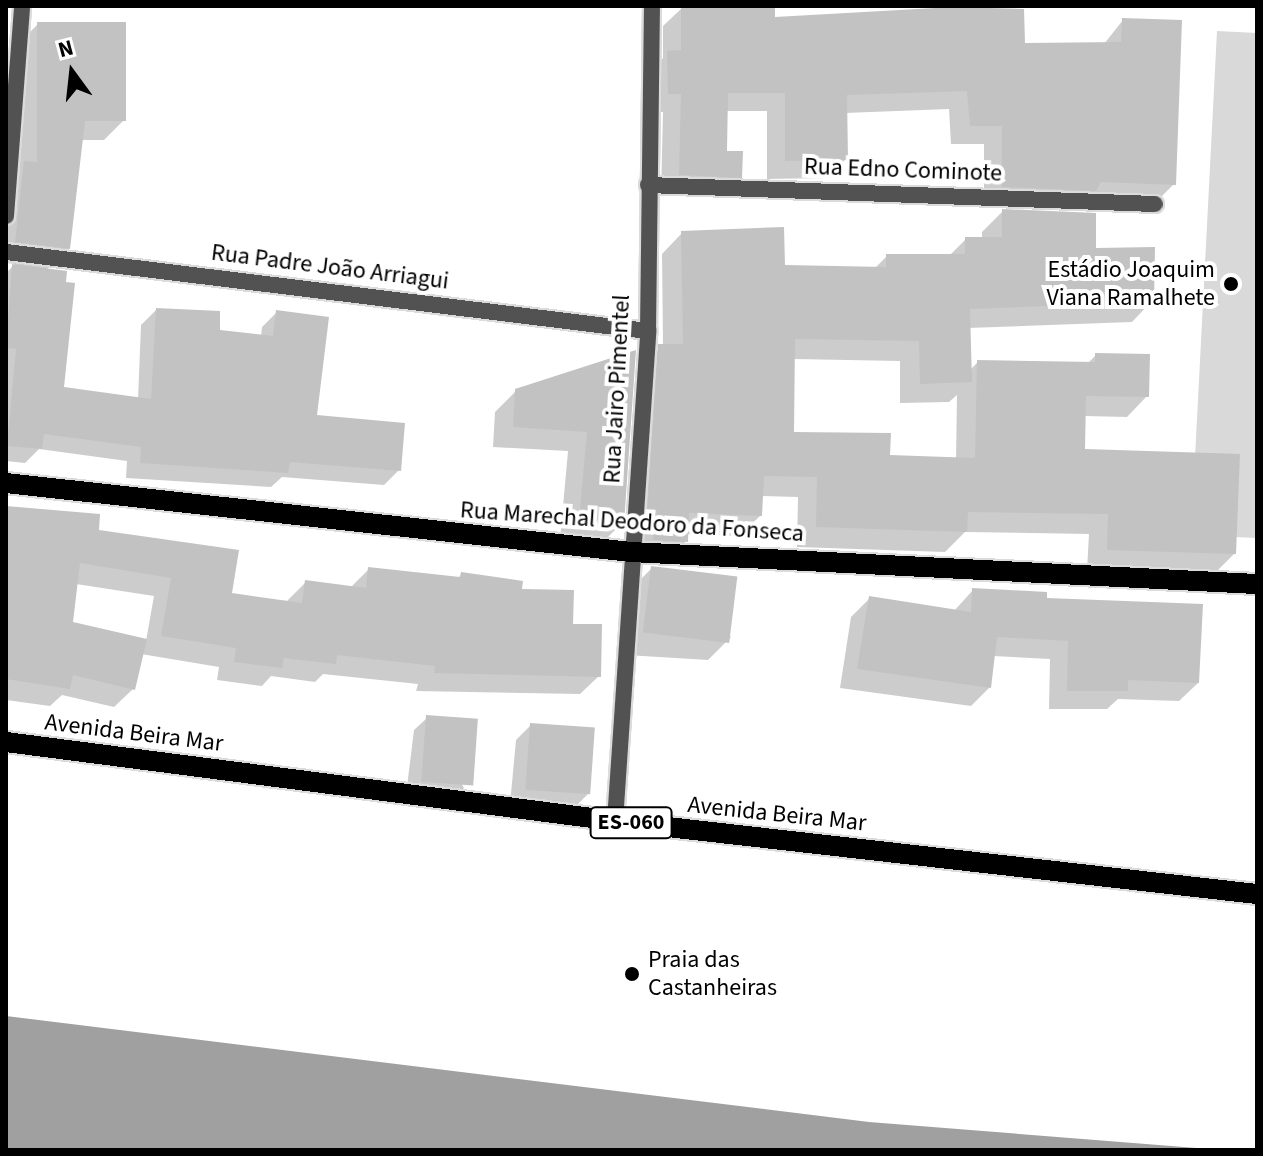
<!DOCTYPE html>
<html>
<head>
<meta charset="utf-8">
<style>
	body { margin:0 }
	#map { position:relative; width:1263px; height:1156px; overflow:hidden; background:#fff; font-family:"Source Sans 3",sans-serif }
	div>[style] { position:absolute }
	.green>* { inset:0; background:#d9d9d9 }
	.water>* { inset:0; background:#a0a0a0 }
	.shadow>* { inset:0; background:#0003 }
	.building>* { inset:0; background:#c2c2c2; transform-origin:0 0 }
	.roads { filter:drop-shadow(2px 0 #dbdbdb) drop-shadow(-2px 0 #dbdbdb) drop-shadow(0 2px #dbdbdb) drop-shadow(0 -2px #dbdbdb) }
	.street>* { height:16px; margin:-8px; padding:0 8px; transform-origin:8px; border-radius:8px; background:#525252 }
	.primary>* { height:20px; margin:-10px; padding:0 10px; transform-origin:10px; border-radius:10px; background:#000 }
	.dots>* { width:22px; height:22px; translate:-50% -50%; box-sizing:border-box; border:4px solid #fff; border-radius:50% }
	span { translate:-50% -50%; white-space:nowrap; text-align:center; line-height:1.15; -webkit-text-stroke:8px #fff; paint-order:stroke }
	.shield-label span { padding:2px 6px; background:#fff; border:2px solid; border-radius:6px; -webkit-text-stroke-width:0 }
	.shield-label { font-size:22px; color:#000; font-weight:700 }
	.street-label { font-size:24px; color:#000 }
	.poi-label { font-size:24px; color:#000 }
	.right { translate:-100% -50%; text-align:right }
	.left { translate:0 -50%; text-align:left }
	.frame { position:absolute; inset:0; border:8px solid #000; pointer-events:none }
	.north { position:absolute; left:32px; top:32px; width:80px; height:80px; -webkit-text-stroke:6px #fff; paint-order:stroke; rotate:345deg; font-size:22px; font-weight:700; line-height:32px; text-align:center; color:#000 }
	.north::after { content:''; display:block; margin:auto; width:28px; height:36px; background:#000; clip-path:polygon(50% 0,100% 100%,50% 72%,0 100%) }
</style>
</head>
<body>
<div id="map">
	<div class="green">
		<div style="clip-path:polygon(1217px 31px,1257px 33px,1257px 538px,1191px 535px)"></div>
	</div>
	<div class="water">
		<div style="clip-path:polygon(6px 1016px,869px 1122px,1222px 1150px,6px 1150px)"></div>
	</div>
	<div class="shadow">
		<div style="clip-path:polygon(682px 8px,1023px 45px,1104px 44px,1123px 20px,1174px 184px,1155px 203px,984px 205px,984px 144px,951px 144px,949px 109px,845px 113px,846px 159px,827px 178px,767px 179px,767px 111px,726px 111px,724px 153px,740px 177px,722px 196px,661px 193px,663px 112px,649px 112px,649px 72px,663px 58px,663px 26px)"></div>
		<div style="clip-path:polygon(38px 24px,124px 120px,104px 140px,81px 140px,68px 248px,46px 270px,62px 389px,138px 399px,141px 325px,156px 310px,217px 331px,261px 336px,262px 327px,277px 312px,315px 416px,399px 470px,384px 485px,282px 477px,271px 487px,126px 478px,127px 461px,39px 449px,25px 463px,6px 461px,6px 273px,15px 264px,6px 263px,6px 181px,18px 44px)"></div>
		<div style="clip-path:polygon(evenodd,1003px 211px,1094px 250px,1152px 301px,1132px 322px,968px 328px,970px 370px,978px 362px,1087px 364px,1096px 355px,1147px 396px,1127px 417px,1084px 416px,1083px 451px,1235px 553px,1214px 574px,1087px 570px,1089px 534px,965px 532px,945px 552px,797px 547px,798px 497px,761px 496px,760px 516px,739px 536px,686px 534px,686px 541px,666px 562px,634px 560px,638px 367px,663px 346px,662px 254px,682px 233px,783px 267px,874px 269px,887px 256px,949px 256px,966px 239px,982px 239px,982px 232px,1003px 211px,793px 359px,900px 361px,900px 403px,949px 402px,957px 395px,956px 459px,888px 457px,792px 434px,793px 359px)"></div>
		<div style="clip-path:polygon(634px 352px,622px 523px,602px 543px,560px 540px,568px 451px,493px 447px,495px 412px,516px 391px)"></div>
		<div style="clip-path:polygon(evenodd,6px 508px,97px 532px,229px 595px,287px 601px,306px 582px,350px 588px,369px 569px,458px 578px,462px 574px,520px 591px,571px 626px,599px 676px,580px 694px,416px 691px,418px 684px,323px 674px,315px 682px,271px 676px,262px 686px,217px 680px,219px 667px,141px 654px,133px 689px,114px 707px,62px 695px,50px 706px,6px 700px,6px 508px,76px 584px,154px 596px,146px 641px,71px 623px,76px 584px)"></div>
		<div style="clip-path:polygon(652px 568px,731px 637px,708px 660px,626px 655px,630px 590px)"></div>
		<div style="clip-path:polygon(973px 590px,1045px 600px,1198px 683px,1179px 701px,1118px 699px,1107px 709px,1049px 709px,1050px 659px,993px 656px,989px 688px,971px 706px,840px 688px,851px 617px,870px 598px,954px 611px)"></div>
		<div style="clip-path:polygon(427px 718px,464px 788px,451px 800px,406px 795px,414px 730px)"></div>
		<div style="clip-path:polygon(531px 725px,588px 794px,573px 809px,510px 804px,516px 740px)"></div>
	</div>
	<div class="building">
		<div style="clip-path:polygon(681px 6px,775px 6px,775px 17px,953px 7px,1024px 9px,1025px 43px,1121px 42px,1122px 18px,1182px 20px,1176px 185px,1101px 182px,1096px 191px,1002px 187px,1002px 126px,970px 126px,967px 91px,847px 95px,848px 160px,785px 161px,785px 93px,728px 93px,727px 151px,743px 151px,742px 178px,679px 175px,681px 94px,668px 94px,667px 51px,681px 50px)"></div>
		<div style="clip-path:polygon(37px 22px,126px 22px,126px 121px,85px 121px,70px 249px,15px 242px,24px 161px,37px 162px)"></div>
		<div style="clip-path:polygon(1002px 209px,1096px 213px,1096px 248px,1155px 247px,1154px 302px,970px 309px,972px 382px,920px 384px,919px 341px,795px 339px,794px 432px,891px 433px,890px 455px,975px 458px,977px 360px,1095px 362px,1095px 353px,1150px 354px,1149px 397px,1086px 396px,1085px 449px,1240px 454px,1236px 554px,1107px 550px,1108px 514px,968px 512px,967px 532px,816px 527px,817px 477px,764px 476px,762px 516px,689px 513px,688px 542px,653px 540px,654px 530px,646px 529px,658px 344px,683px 344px,681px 231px,784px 227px,785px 265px,886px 267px,886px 254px,965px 254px,965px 237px,1002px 237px)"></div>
		<div style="clip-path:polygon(12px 264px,67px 271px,66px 282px,75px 283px,64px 387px,151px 399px,156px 308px,220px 311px,220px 330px,273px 336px,276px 310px,329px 317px,317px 415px,405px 423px,401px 471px,290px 462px,288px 473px,140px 463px,141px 447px,44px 434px,42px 449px,7px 446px,16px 349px,6px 348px)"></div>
		<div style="clip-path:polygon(636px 350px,624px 524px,579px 520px,587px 432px,513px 427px,515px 389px)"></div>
		<div style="clip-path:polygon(6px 506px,100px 514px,99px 530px,239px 550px,232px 593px,302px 603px,305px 580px,366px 588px,368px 567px,460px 577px,461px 572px,523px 581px,522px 589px,574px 590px,573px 624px,602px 624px,601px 677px,434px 673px,435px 666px,337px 655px,336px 664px,284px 658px,282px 668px,234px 662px,236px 648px,161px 636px,171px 578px,80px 563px,73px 622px,147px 639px,135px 690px,73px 675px,70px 689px,6px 679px)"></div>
		<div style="left:651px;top:566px;width:87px;height:67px;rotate:7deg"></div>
		<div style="clip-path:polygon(972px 588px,1047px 592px,1047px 598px,1203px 604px,1199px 683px,1128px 680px,1128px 691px,1067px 691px,1068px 641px,997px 637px,991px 688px,857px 669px,869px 596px,971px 612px)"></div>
		<div style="left:426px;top:715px;width:52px;height:67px;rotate:4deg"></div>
		<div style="left:530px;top:723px;width:65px;height:67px;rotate:4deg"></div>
	</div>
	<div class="roads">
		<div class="street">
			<div style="left:648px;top:185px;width:507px;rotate:2.15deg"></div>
			<div style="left:6px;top:216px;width:211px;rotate:-85.6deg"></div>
			<div style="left:6px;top:252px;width:647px;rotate:7.02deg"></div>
			<div style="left:615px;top:821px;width:491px;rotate:-86.1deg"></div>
			<div style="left:648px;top:331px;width:325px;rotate:-89.3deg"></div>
		</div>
		<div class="primary">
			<div style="left:6px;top:483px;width:629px;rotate:6.3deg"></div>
			<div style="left:631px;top:552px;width:627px;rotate:2.93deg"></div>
			<div style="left:6px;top:742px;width:614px;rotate:7.39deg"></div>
			<div style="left:615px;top:821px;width:646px;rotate:6.49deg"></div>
		</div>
	</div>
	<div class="dots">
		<div style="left:1231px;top:284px;background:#000"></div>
		<div style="left:632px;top:974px;background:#000"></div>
	</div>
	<div class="shield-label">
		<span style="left:631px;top:823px">ES-060</span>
	</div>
	<div class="street-label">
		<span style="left:903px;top:170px;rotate:2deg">Rua Edno Cominote</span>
		<span style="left:330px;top:267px;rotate:7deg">Rua Padre João Arriagui</span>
		<span style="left:617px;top:389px;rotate:-87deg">Rua Jairo Pimentel</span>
		<span style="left:632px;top:522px;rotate:4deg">Rua Marechal Deodoro da Fonseca</span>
		<span style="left:134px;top:733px;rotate:7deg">Avenida Beira Mar</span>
		<span style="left:777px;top:814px;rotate:6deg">Avenida Beira Mar</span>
	</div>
	<div class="poi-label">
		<span class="right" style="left:1215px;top:284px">Estádio Joaquim<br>Viana Ramalhete</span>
		<span class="left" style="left:648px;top:974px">Praia das<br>Castanheiras</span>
	</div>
	<div class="frame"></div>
	<div class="north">N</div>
</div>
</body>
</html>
